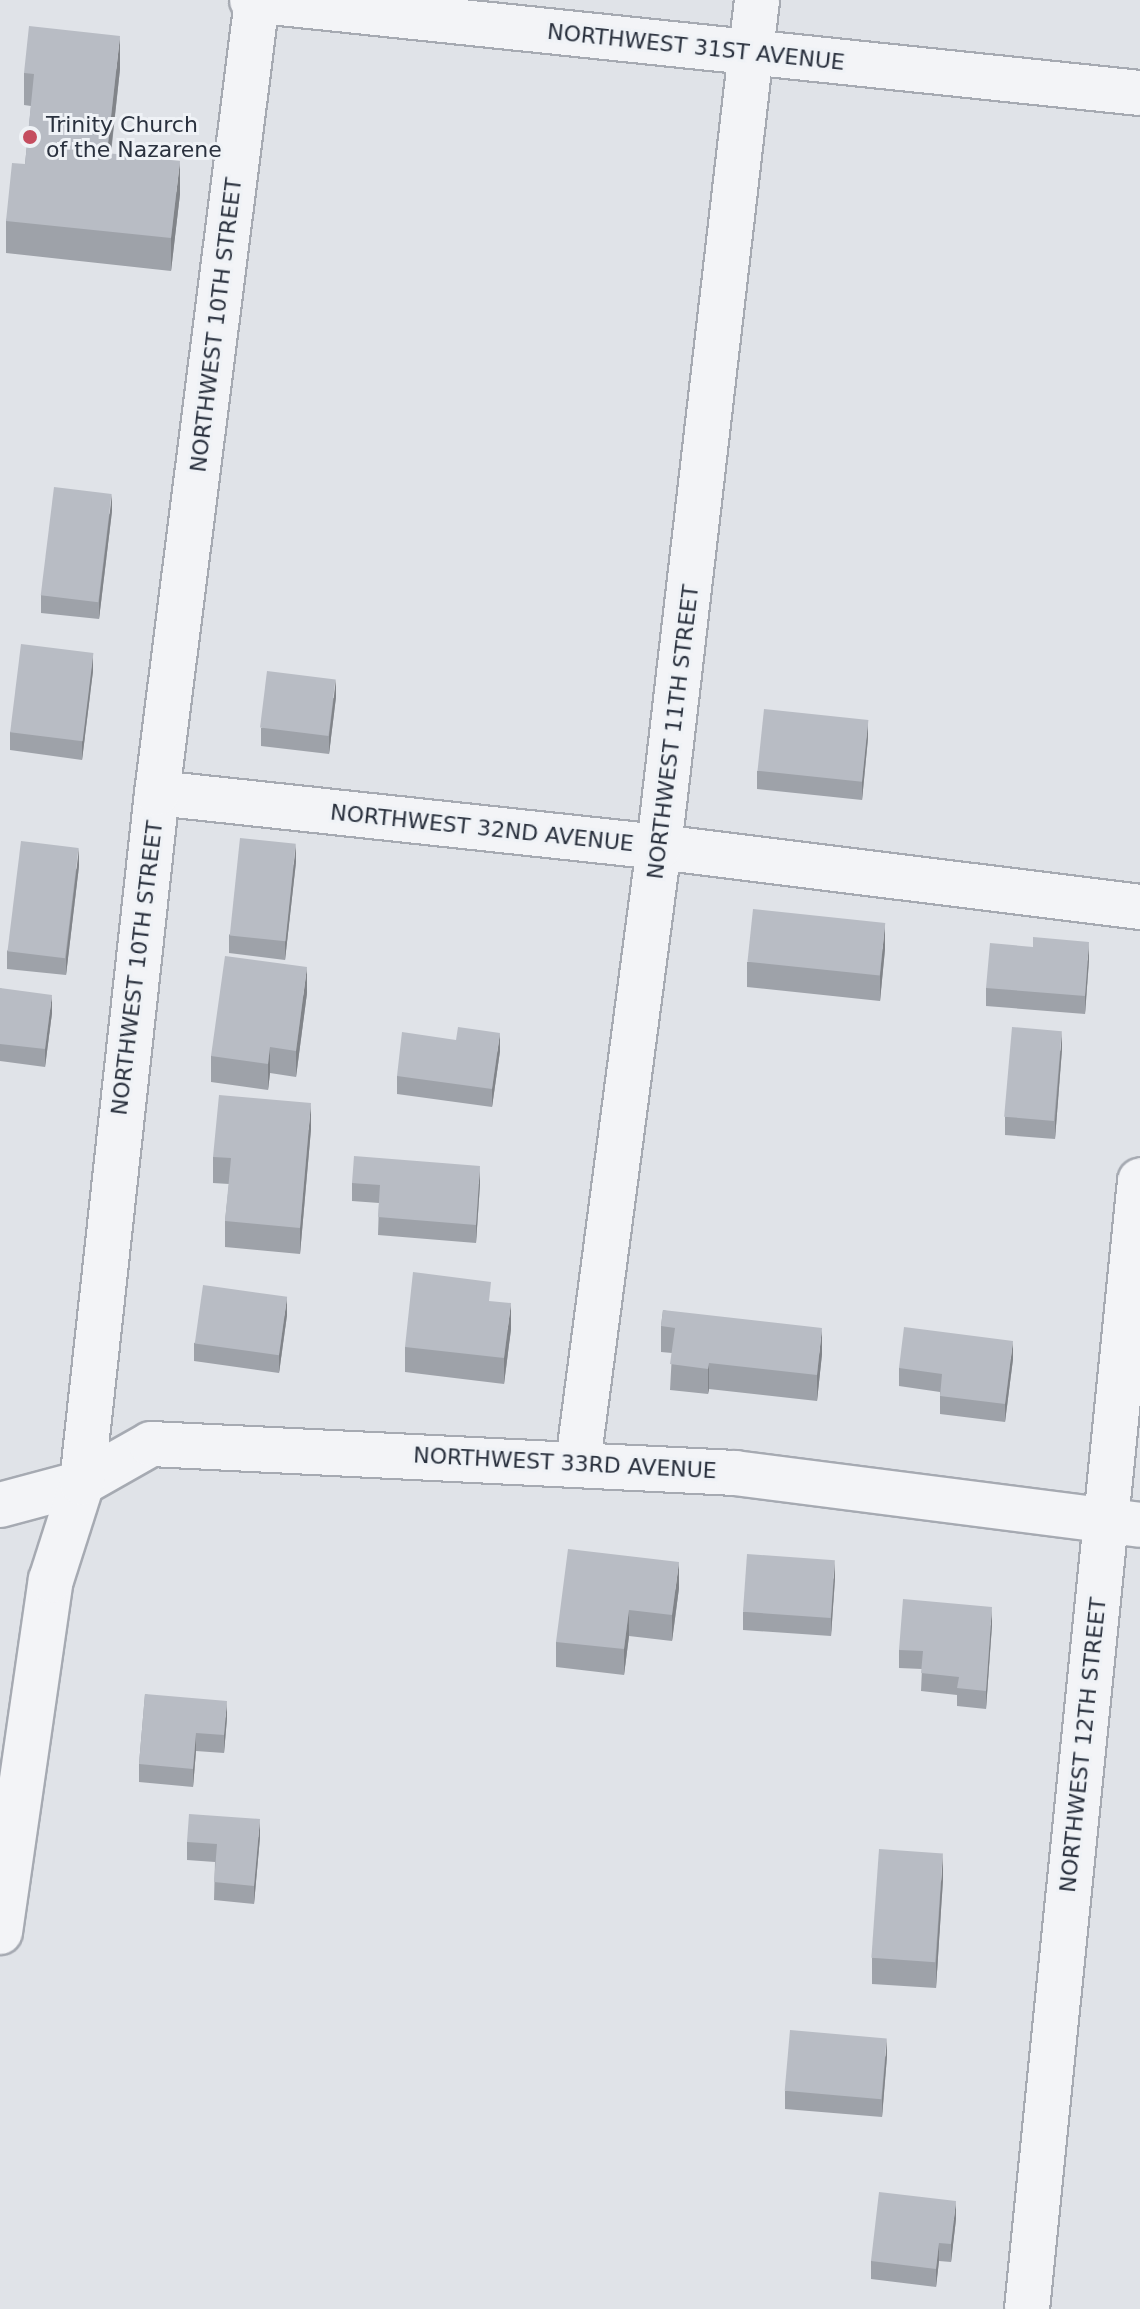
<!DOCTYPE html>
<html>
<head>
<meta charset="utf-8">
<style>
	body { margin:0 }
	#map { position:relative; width:1140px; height:2309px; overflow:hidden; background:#e0e3e8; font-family:"DejaVu Sans",sans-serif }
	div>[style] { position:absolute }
	.roads { filter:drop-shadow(2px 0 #a6aab2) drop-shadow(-2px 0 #a6aab2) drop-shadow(0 2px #a6aab2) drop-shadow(0 -2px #a6aab2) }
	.minor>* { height:44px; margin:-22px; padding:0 22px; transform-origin:22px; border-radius:22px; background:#f3f4f7 }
	.wall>* { inset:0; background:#9ea2a9 }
	.shaded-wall>* { inset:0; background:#818489 }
	.building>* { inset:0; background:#b8bcc4; transform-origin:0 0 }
	.dots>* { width:22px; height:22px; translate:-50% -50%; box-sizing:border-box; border:4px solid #eff2f6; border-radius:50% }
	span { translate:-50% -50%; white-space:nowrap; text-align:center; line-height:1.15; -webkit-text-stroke:6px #eff2f6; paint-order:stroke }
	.street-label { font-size:22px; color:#2a313e }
	.poi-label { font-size:22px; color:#2a313e }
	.left { translate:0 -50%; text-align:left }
</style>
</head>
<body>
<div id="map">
	<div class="roads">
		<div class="minor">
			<div style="left:252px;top:0;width:893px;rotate:5.98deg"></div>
			<div style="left:157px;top:793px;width:505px;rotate:6.14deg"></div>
			<div style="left:659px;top:847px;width:485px;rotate:7.1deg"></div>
			<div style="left:578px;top:1462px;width:620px;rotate:-82.5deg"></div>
			<div style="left:659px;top:847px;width:853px;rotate:-83.4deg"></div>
			<div style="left:0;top:1505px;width:85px;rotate:-15deg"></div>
			<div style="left:82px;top:1483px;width:79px;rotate:-29.5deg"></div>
			<div style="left:151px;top:1444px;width:585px;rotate:2.84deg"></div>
			<div style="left:735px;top:1473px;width:408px;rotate:7.3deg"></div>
			<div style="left:0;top:1932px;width:356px;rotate:-81.8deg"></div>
			<div style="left:51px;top:1580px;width:102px;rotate:-72.3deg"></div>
			<div style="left:82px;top:1483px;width:694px;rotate:-83.8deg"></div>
			<div style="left:157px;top:793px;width:799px;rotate:-82.81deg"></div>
			<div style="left:1027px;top:2309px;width:1134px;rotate:-84.28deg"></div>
		</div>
	</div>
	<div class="wall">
		<div style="clip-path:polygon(120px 69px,111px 154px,180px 194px,171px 271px,6px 253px,6px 221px,25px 164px,31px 106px,24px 105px,24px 73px)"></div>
		<div style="clip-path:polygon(112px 511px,99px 619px,41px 613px,41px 595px)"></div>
		<div style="clip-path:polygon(93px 671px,82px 760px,10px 750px,10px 732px)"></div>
		<div style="clip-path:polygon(336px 697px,329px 754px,261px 746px,261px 728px)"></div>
		<div style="clip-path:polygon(868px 738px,862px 800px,757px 789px,757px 771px)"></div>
		<div style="clip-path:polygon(296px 862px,285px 960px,229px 953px,229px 935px)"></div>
		<div style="clip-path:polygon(79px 866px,66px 975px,7px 969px,7px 951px)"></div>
		<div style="clip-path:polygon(885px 949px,880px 1001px,747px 987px,747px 962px)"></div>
		<div style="clip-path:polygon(1089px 960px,1085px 1014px,986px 1006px,986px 988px)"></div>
		<div style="clip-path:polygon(0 988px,52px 1013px,45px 1067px,0 1061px)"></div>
		<div style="clip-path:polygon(307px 993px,296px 1077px,270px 1073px,268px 1090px,211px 1082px,211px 1056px)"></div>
		<div style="clip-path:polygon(1062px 1049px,1055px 1139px,1005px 1135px,1005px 1117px)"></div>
		<div style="clip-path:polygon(500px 1051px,492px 1107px,397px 1094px,397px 1076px)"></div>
		<div style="clip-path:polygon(311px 1129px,300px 1254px,225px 1247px,225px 1221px,229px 1184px,213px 1183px,213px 1157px)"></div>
		<div style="clip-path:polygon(352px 1183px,480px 1184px,476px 1243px,378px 1235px,379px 1203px,352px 1201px)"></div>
		<div style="clip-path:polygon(663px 1310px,822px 1354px,817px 1401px,709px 1389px,708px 1394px,670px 1390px,672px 1353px,661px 1352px,661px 1326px)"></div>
		<div style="clip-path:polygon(287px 1315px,279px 1373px,194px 1361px,194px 1343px)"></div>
		<div style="clip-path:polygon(511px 1329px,504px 1384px,405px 1372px,405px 1347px)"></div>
		<div style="clip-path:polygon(1013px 1359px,1005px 1422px,940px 1414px,940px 1392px,899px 1386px,899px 1368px)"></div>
		<div style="clip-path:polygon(835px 1578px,831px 1636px,743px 1630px,743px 1612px)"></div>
		<div style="clip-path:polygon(679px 1588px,672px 1641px,629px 1636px,624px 1675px,556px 1667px,556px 1642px)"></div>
		<div style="clip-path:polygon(992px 1625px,986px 1709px,957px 1706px,957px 1695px,921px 1691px,922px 1669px,899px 1668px,899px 1650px)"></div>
		<div style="clip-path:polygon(145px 1694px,227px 1718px,224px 1753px,196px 1751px,193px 1787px,139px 1782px,139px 1764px)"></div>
		<div style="clip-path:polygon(260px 1837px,254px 1904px,214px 1900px,215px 1862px,187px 1860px,187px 1842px)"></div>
		<div style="clip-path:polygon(943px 1879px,936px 1988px,872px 1984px,872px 1958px)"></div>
		<div style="clip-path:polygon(887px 2056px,882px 2117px,785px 2109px,785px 2091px)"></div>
		<div style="clip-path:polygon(956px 2219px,951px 2262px,939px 2261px,936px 2287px,871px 2279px,871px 2261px)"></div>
	</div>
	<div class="shaded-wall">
		<div style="clip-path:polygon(120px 36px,120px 69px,107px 186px,107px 153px)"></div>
		<div style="clip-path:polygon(180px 161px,180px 194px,171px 271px,171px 238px)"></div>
		<div style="clip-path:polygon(112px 494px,112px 511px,99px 619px,99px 601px)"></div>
		<div style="clip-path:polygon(93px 653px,93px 671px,82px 760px,82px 742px)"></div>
		<div style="clip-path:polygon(336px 679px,336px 697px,329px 754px,329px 736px)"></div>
		<div style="clip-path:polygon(868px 720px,868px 738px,862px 800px,862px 782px)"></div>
		<div style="clip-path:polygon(296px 844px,296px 862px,285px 960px,285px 942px)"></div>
		<div style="clip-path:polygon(79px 848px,79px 866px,66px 975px,66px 957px)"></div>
		<div style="clip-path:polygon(885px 923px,885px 949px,880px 1001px,880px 976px)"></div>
		<div style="clip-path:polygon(1089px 942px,1089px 960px,1085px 1014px,1085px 996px)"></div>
		<div style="clip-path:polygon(307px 967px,307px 993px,296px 1077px,296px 1051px)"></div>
		<div style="clip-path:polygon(52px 995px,52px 1013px,45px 1067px,45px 1049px)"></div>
		<div style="clip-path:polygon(1062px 1031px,1062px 1049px,1055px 1139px,1055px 1121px)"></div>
		<div style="clip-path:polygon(500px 1033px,500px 1051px,492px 1107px,492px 1089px)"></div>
		<div style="clip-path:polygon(270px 1047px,270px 1073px,268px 1090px,268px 1064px)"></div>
		<div style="clip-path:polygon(311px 1103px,311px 1129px,300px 1254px,300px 1228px)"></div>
		<div style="clip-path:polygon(480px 1166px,480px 1184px,476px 1243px,476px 1225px)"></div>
		<div style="clip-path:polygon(287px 1297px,287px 1315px,279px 1373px,279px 1355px)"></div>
		<div style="clip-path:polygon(511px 1303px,511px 1329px,504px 1384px,504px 1358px)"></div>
		<div style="clip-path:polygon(822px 1328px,822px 1354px,817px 1401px,817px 1375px)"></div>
		<div style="clip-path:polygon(1013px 1341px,1013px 1359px,1005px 1422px,1005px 1404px)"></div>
		<div style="clip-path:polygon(709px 1363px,709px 1389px,708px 1394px,708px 1369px)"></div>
		<div style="clip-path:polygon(835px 1560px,835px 1578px,831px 1636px,831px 1618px)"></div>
		<div style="clip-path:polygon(679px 1562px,679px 1588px,672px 1641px,672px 1615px)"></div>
		<div style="clip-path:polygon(992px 1607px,992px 1625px,986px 1709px,986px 1691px)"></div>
		<div style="clip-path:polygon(629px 1610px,629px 1636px,624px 1675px,624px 1649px)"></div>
		<div style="clip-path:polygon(227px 1701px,227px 1718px,224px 1753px,224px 1735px)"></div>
		<div style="clip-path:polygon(196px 1733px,196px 1751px,193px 1787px,193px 1769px)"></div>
		<div style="clip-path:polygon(260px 1819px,260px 1837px,254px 1904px,254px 1886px)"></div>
		<div style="clip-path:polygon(943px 1853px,943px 1879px,936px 1988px,936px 1963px)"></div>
		<div style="clip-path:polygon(887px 2038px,887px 2056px,882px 2117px,882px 2099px)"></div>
		<div style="clip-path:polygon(956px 2201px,956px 2219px,951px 2262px,951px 2244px)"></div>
		<div style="clip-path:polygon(939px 2243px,939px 2261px,936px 2287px,936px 2269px)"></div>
	</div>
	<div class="building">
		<div style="clip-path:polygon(29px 26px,120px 36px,107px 153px,180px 161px,171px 238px,6px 221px,12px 163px,25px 164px,34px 74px,24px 73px)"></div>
		<div style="left:54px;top:487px;width:58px;height:109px;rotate:7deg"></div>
		<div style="left:21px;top:644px;width:73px;height:89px;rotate:7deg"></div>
		<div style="left:267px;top:671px;width:69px;height:57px;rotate:7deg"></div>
		<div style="left:764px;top:709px;width:105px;height:62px;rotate:6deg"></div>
		<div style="left:240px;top:838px;width:56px;height:98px;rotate:6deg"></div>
		<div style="left:21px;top:841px;width:58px;height:111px;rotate:7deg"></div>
		<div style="left:753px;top:909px;width:133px;height:53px;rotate:6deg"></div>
		<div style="clip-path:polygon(1033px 937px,1089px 942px,1085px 996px,986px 988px,990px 943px,1033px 947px)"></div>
		<div style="clip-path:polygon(225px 956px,307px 967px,296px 1051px,270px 1047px,268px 1064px,211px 1056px)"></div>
		<div style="clip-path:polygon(0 988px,52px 995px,45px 1049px,0 1044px)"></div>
		<div style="clip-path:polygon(458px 1027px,500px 1033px,492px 1089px,397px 1076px,402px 1032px,456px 1040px)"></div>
		<div style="left:1012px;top:1027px;width:50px;height:90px;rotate:5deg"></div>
		<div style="clip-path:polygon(219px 1095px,311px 1103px,300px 1228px,225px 1221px,231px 1158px,213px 1157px)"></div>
		<div style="clip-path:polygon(354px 1156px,480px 1166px,476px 1225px,378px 1217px,380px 1185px,352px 1183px)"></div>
		<div style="clip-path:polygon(413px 1272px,491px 1282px,489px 1301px,511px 1303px,504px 1358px,405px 1347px)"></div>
		<div style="left:203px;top:1285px;width:85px;height:59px;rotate:8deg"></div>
		<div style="clip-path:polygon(663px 1310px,822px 1328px,817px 1375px,709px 1363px,708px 1369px,670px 1364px,675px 1328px,661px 1326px)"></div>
		<div style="clip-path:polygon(904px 1327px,1013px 1341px,1005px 1404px,940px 1396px,942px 1374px,899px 1368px)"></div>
		<div style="clip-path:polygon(568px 1549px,679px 1562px,672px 1615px,629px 1610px,624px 1649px,556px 1642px)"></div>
		<div style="left:747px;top:1554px;width:88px;height:58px;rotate:4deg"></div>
		<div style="clip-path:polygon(903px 1599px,992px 1607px,986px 1691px,957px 1688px,959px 1677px,921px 1673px,923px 1651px,899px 1650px)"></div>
		<div style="clip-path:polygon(145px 1694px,227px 1701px,224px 1735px,196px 1733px,193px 1769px,139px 1764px)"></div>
		<div style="clip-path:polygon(189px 1814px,260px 1819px,254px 1886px,214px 1882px,217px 1844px,187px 1842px)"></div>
		<div style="left:879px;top:1849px;width:64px;height:109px;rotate:4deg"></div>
		<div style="left:790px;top:2030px;width:97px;height:61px;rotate:5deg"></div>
		<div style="clip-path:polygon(879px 2192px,956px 2201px,951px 2244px,939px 2243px,936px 2269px,871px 2261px)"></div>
	</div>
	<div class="dots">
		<div style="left:30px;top:137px;background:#c54d5f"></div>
	</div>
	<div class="street-label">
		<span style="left:696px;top:47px;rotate:6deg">NORTHWEST 31ST AVENUE</span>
		<span style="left:216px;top:325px;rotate:-83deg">NORTHWEST 10TH STREET</span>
		<span style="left:673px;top:732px;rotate:-83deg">NORTHWEST 11TH STREET</span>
		<span style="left:482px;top:828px;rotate:6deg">NORTHWEST 32ND AVENUE</span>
		<span style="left:137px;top:968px;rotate:-83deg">NORTHWEST 10TH STREET</span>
		<span style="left:565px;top:1463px;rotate:3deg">NORTHWEST 33RD AVENUE</span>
		<span style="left:1083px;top:1745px;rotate:-84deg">NORTHWEST 12TH STREET</span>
	</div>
	<div class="poi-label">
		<span class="left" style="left:46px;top:137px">Trinity Church<br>of the Nazarene</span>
	</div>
</div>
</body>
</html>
